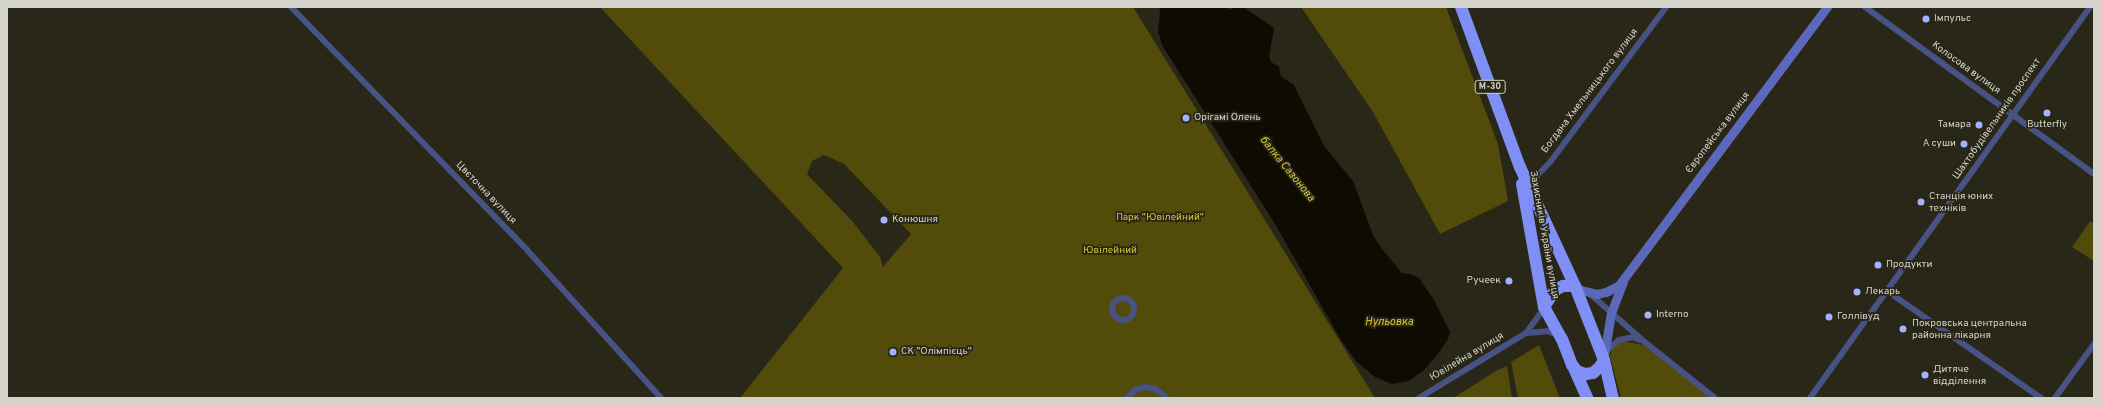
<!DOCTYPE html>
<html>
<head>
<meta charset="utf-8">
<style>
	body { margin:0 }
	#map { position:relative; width:2101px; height:405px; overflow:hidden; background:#292717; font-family:Overpass,sans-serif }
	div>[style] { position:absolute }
	.green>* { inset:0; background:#524b0a }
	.water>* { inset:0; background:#0e0c02 }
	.stream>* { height:2.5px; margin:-1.25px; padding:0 1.25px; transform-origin:1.25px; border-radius:1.25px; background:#0e0c02 }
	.street>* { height:6px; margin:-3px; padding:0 3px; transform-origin:3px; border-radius:3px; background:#495285 }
	.street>.ring { margin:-3px; padding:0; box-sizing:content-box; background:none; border:6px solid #495285; border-radius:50% }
	.secondary>* { height:9px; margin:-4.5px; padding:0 4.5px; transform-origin:4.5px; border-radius:4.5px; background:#5c69bb }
	.highway>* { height:12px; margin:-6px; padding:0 6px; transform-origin:6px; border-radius:6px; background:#7f8ff5 }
	.dots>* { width:11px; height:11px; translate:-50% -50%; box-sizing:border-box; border:2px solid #292717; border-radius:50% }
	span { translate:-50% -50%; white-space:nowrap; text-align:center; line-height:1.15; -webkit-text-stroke:3.5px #292717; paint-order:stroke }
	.shield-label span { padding:1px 3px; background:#292717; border:1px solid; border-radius:3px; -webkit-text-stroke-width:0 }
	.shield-label { font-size:9px; color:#d4d3c9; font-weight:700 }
	.poi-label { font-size:10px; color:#d4d3c9 }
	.left { translate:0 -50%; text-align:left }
	.right { translate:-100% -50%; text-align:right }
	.street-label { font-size:10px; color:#d4d3c9 }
	.park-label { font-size:10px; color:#d6c42f }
	.water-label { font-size:11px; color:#dac834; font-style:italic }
	.frame { position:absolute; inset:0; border:8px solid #d4d3c9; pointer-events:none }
</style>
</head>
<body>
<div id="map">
	<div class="green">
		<div style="clip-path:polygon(evenodd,600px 7px,1133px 7px,1375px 398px,740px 398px,843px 268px,600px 7px,824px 155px,844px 164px,911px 234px,883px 267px,880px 257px,853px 222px,807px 174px,812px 161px,824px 155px)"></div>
		<div style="clip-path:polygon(1301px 7px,1446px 7px,1498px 144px,1508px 201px,1440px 234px,1373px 112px)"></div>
		<div style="clip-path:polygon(2090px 221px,2094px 224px,2094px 261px,2072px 247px)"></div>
		<div style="clip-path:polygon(1622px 341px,1648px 346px,1714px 398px,1621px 398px,1610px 357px,1612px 348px)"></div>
		<div style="clip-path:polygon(1539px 345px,1560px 398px,1518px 398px,1511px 362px)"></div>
		<div style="clip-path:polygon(1507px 366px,1512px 398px,1453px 398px,1496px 371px)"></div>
	</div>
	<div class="water">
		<div style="clip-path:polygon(1165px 7px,1227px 7px,1229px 10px,1236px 7px,1245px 8px,1274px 28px,1269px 57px,1271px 62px,1279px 67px,1280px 74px,1283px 78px,1294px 85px,1324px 146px,1353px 181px,1373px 235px,1382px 249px,1402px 273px,1410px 274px,1419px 278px,1434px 300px,1450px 332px,1448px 339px,1437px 355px,1424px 370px,1409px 381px,1392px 384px,1375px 377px,1357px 362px,1341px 340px,1275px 224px,1162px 45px,1158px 31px,1160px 11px)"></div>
	</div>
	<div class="stream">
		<div style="left:1161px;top:7px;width:6px;rotate:59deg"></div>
	</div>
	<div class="street">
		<div style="left:291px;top:7px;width:339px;rotate:45.8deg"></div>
		<div style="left:527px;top:250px;width:200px;rotate:47.8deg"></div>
		<div style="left:1865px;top:7px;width:283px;rotate:36.1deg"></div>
		<div style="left:1528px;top:185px;width:33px;rotate:-46deg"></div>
		<div style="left:1551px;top:161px;width:192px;rotate:-53.2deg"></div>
		<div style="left:1887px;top:291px;width:188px;rotate:34.8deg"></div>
		<div style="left:1589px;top:293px;width:76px;rotate:41.3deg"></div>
		<div style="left:1646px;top:343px;width:88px;rotate:38.6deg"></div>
		<div class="ring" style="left:1112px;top:298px;width:16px;height:16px"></div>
		<div style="left:1526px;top:333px;width:21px;rotate:-5deg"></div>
		<div style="left:1547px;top:331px;width:12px;rotate:20deg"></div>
		<div style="left:1605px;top:352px;width:18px;rotate:-41deg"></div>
		<div style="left:1619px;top:340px;width:14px;rotate:-12deg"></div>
		<div style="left:1633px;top:337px;width:8px;rotate:23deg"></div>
		<div style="left:1127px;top:398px;width:11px;rotate:-45deg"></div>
		<div style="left:1135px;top:390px;width:11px;rotate:-15deg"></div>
		<div style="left:1146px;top:387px;width:10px;rotate:11deg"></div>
		<div style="left:1156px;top:389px;width:14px;rotate:39deg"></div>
		<div style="left:1419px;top:398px;width:125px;rotate:-31.3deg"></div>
		<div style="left:1526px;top:333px;width:31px;rotate:-54deg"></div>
		<div style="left:1810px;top:398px;width:481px;rotate:-54.4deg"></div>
		<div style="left:2055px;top:398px;width:67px;rotate:-54.2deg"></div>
	</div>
	<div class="secondary">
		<div style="left:1575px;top:286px;width:7px;rotate:34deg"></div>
		<div style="left:1581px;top:290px;width:16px;rotate:14deg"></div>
		<div style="left:1597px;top:294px;width:9px;rotate:-13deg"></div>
		<div style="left:1606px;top:292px;width:15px;rotate:-28deg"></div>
		<div style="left:1619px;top:285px;width:347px;rotate:-53.2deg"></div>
		<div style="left:1604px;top:356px;width:44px;rotate:-80.8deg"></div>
		<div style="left:1611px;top:313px;width:33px;rotate:-69deg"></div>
	</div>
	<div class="highway">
		<div style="left:1461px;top:7px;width:171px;rotate:69.8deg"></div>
		<div style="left:1520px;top:167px;width:131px;rotate:65.2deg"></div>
		<div style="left:1575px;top:286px;width:79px;rotate:68.6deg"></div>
		<div style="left:1604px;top:360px;width:39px;rotate:77deg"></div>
		<div style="left:1522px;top:184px;width:125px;rotate:79.9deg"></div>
		<div style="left:1544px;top:307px;width:37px;rotate:61deg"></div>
		<div style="left:1562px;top:339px;width:28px;rotate:69deg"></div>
		<div style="left:1572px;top:365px;width:8px;rotate:50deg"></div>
		<div style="left:1577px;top:371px;width:9px;rotate:21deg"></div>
		<div style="left:1585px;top:374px;width:8px;rotate:-7deg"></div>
		<div style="left:1593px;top:373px;width:9px;rotate:-41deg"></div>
		<div style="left:1600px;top:367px;width:8px;rotate:-60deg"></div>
		<div style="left:1544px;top:307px;width:17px;rotate:-57deg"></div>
		<div style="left:1553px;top:293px;width:6px;rotate:-45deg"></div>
		<div style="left:1557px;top:289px;width:7px;rotate:-27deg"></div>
		<div style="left:1563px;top:286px;width:12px"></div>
		<div style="left:1573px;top:366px;width:35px;rotate:66deg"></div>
	</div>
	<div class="dots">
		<div style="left:1926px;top:19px;background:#a3b2fd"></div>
		<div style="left:2047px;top:113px;background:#a3b2fd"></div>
		<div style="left:1186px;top:118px;background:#a3b2fd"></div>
		<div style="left:1979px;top:125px;background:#a3b2fd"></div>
		<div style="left:1964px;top:144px;background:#a3b2fd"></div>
		<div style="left:1921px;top:202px;background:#a3b2fd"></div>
		<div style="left:884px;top:220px;background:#a3b2fd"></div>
		<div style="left:1878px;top:265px;background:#a3b2fd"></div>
		<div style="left:1509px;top:281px;background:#a3b2fd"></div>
		<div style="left:1857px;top:292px;background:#a3b2fd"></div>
		<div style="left:1648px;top:315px;background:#a3b2fd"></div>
		<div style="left:1829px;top:317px;background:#a3b2fd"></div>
		<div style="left:1903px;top:329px;background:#a3b2fd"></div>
		<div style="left:893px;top:352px;background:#a3b2fd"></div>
		<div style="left:1925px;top:375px;background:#a3b2fd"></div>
	</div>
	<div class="shield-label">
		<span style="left:1490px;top:87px">М-30</span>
	</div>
	<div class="poi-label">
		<span class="left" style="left:1934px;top:19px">Імпульс</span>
		<span class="left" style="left:1194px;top:118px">Орігамі Олень</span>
		<span class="right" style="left:1971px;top:125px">Тамара</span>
		<span style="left:2047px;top:125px">Butterfly</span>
		<span class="right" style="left:1956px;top:144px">А суши</span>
		<span class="left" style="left:1929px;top:202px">Станція юних<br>техніків</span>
		<span class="left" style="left:892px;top:220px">Конюшня</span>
		<span class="left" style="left:1886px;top:265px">Продукти</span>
		<span class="right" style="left:1501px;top:281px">Ручеек</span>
		<span class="left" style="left:1865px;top:292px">Лекарь</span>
		<span class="left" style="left:1656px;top:315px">Interno</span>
		<span class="left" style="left:1837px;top:317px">Голлівуд</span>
		<span class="left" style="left:1912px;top:329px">Покровська центральна<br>районна лікарня</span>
		<span class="left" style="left:901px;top:352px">СК "Олімпієць"</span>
		<span class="left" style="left:1933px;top:375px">Дитяче<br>відділення</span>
	</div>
	<div class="street-label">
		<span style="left:1966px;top:68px;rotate:36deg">Колосова вулиця</span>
		<span style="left:1590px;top:91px;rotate:-53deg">Богдана Хмельницького вулиця</span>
		<span style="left:1997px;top:119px;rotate:-55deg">Шахтобудівельників проспект</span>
		<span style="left:1718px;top:133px;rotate:-53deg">Європейська вулиця</span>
		<span style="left:486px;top:193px;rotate:46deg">Цвєточна вулиця</span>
		<span style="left:1544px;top:235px;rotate:80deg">Захисників України вулиця</span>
		<span style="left:1467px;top:357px;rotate:-31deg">Ювілейна вулиця</span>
	</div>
	<div class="park-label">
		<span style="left:1160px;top:218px">Парк "Ювілейний"</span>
		<span style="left:1110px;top:251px">Ювілейний</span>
	</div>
	<div class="water-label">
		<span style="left:1287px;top:169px;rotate:51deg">балка Сазонова</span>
		<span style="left:1389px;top:322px">Нульовка</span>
	</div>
	<div class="frame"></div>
</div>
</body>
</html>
